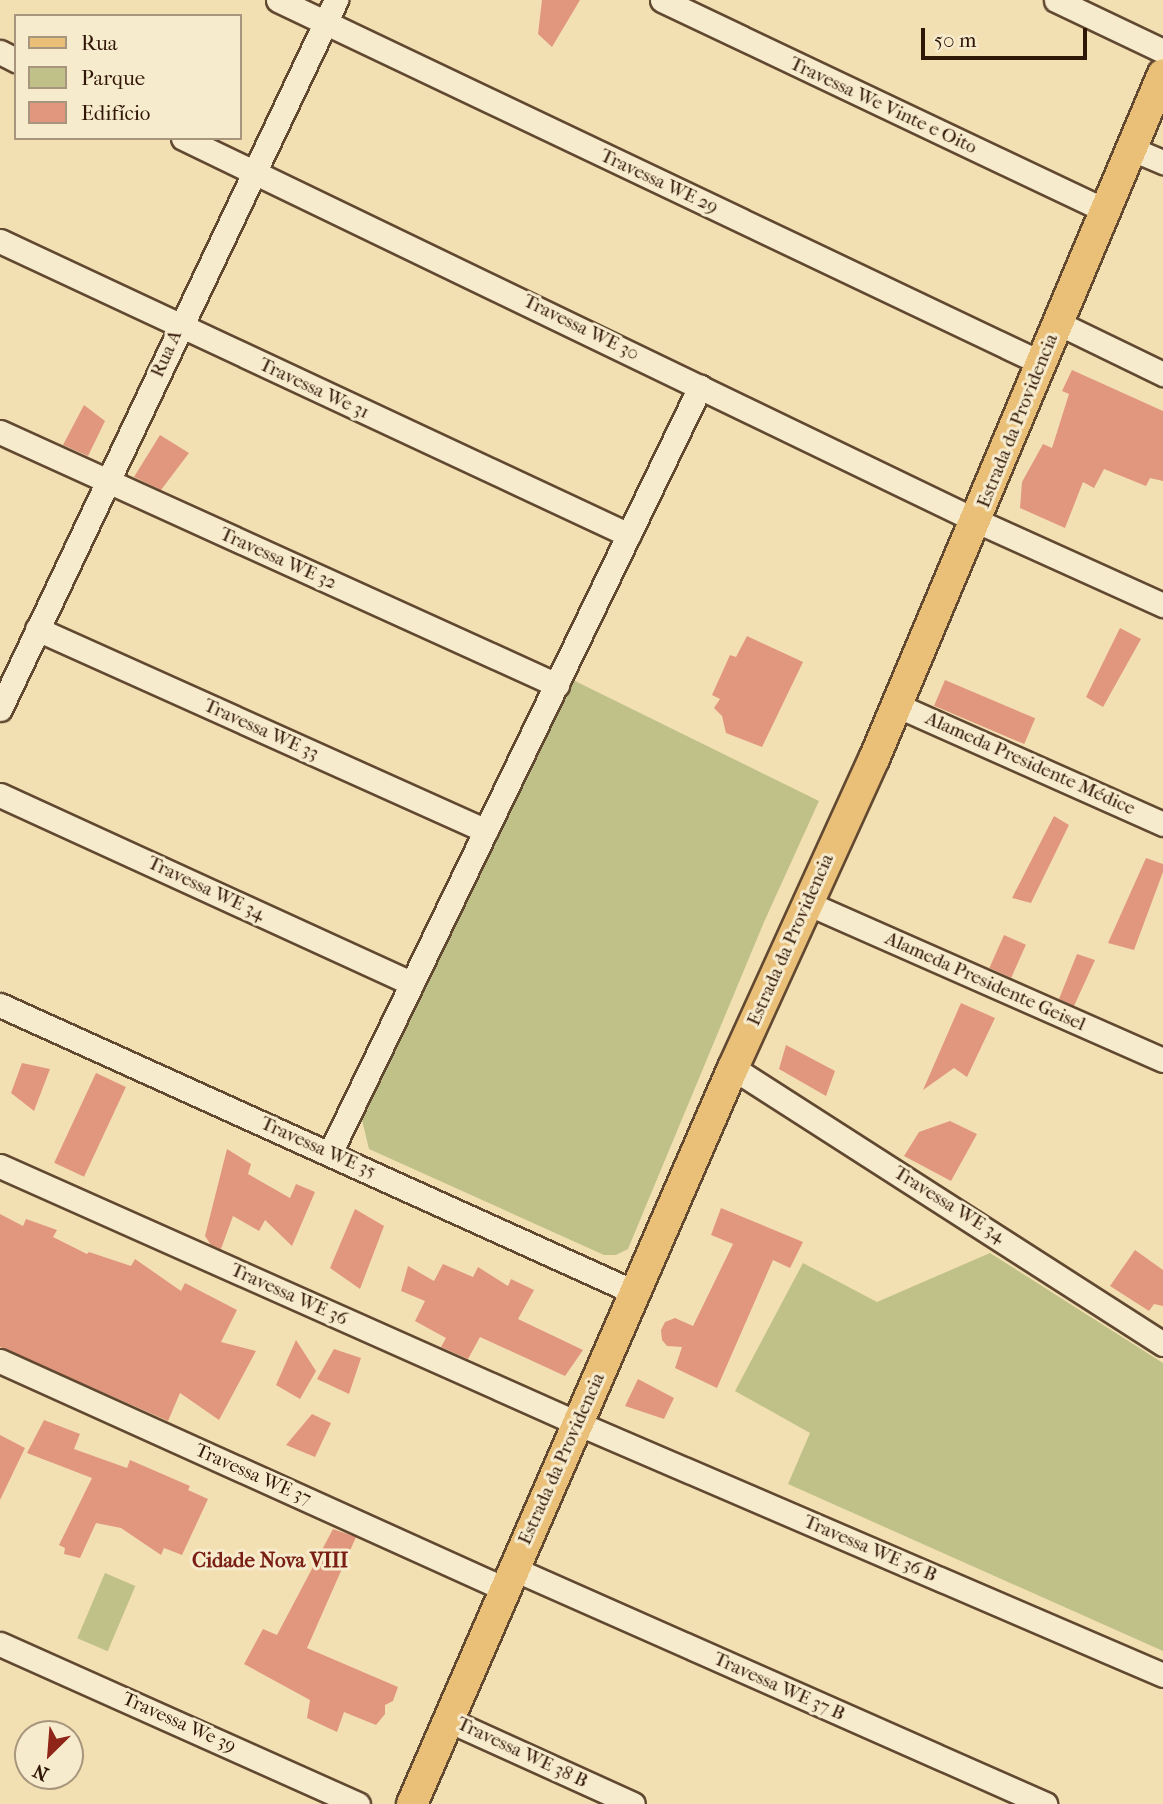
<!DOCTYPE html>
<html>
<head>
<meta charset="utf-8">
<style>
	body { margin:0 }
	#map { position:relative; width:1163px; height:1804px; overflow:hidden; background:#f3e0b2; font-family:"IM FELL French Canon",serif }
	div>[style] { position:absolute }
	.green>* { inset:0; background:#bfc189; transform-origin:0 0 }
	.building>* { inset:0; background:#e1977d; transform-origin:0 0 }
	.roads { filter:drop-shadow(2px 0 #614831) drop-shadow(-2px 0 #614831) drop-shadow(0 2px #614831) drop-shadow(0 -2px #614831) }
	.minor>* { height:23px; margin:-11.5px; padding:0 11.5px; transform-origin:11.5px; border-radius:11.5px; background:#f7ebcd }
	.major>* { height:30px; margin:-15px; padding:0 15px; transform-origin:15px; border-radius:15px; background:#eac079 }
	span { translate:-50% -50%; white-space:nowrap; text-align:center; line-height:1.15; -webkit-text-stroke:6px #f7ebcd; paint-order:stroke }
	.street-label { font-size:19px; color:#301606 }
	.neighbourhood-label { font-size:21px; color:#7a1f14; font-weight:700 }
	.legend { position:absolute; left:14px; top:14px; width:228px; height:126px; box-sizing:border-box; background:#f7ebcd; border:2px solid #a7967d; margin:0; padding:9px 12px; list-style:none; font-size:21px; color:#301606 }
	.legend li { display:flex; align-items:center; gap:14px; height:35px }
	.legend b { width:35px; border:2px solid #a7967d }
	.north { position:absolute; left:14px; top:1720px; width:70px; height:70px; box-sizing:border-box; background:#f7ebcd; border:2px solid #a7967d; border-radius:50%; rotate:205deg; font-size:19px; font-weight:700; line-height:28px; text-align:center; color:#301606 }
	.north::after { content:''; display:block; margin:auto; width:24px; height:32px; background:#8f2418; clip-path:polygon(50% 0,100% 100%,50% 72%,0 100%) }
	.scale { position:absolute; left:921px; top:28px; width:166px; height:32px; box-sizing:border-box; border:4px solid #301606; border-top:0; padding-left:9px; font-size:21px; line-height:24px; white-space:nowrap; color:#301606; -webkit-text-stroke:5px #f7ebcd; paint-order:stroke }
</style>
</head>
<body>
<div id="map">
	<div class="green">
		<div style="clip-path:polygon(573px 680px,819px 801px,764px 922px,628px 1249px,616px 1255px,604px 1255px,369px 1149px,362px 1120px)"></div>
		<div style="clip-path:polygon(990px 1253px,1163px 1363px,1163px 1651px,788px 1484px,810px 1433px,735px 1391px,803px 1263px,877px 1302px)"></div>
		<div style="left:105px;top:1573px;width:33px;height:71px;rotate:23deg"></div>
	</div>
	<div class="building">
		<div style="clip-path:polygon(542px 0,580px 0,552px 47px,538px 34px)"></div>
		<div style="clip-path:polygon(1072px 370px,1163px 411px,1163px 481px,1150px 478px,1146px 486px,1104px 469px,1094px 488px,1083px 482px,1065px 528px,1020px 508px,1022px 482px,1043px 444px,1052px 448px,1069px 394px,1062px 391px)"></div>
		<div style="clip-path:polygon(84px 405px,105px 421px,88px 456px,63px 445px)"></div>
		<div style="clip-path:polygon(160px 435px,189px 453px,161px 490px,134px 477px)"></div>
		<div style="clip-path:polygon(1120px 628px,1141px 639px,1103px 707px,1086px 697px)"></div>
		<div style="clip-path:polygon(747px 636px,803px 662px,762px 747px,726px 733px,722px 716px,714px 708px,720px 699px,712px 695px,730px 655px,736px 657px)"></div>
		<div style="left:945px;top:680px;width:98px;height:28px;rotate:23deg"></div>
		<div style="clip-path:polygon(1054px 816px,1069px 825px,1031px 903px,1012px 898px)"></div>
		<div style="clip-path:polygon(1146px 858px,1163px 864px,1163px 872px,1134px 950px,1108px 943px)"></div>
		<div style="left:1004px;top:935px;width:24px;height:36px;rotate:24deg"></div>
		<div style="clip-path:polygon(1077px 954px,1095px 960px,1074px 1006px,1059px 999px)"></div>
		<div style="clip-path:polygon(961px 1003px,995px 1018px,967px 1077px,954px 1068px,923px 1090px)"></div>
		<div style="clip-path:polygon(786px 1045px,835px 1071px,826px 1096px,779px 1069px)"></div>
		<div style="clip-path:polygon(22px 1063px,50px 1069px,34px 1111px,11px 1093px)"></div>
		<div style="left:96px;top:1073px;width:33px;height:99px;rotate:25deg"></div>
		<div style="clip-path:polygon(950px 1121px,977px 1134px,951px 1181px,904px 1156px,919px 1132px)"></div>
		<div style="clip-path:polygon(227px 1149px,251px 1164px,248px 1174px,290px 1198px,296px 1184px,315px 1192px,292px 1246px,265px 1220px,259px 1231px,233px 1216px,221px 1249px,211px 1245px,205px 1236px)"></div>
		<div style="clip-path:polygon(721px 1208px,803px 1242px,790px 1268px,773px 1260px,717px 1388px,675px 1368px,682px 1347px,667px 1346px,662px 1340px,661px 1330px,665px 1322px,675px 1318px,693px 1326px,733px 1244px,711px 1235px)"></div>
		<div style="clip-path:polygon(355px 1209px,384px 1226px,360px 1289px,330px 1268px)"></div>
		<div style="clip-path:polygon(0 1214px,23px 1226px,26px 1219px,57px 1230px,53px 1237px,87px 1254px,89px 1252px,131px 1266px,135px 1259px,181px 1291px,185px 1283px,237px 1310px,221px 1342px,256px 1351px,219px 1420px,180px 1393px,168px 1421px,0 1347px)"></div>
		<div style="clip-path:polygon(1135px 1250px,1163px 1270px,1163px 1306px,1154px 1304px,1149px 1311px,1110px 1286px)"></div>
		<div style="clip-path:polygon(443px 1264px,473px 1277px,478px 1267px,508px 1286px,511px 1279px,534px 1290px,518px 1319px,583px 1350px,565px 1376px,480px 1337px,468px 1359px,441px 1347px,446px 1338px,415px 1321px,425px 1301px,401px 1291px,408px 1266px,434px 1281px)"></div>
		<div style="clip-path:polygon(296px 1340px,316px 1371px,300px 1399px,276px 1385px)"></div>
		<div style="clip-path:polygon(334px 1349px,361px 1358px,349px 1394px,317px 1379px)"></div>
		<div style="clip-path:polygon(638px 1379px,674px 1398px,664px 1419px,625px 1406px)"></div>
		<div style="clip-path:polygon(312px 1414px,331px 1423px,315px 1457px,286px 1445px)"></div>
		<div style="clip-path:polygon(44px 1420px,80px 1434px,74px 1449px,127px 1468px,130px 1460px,190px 1486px,188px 1490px,208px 1499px,182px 1555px,164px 1548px,161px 1555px,121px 1528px,96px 1523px,80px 1558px,64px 1554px,65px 1548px,59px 1545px,92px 1478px,27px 1453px)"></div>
		<div style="clip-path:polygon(0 1435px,25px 1448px,0 1500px)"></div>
		<div style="clip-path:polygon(333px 1529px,356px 1537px,307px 1648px,398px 1687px,393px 1701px,385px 1705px,385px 1714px,376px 1725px,344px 1712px,337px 1732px,307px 1718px,310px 1700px,244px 1664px,263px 1629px,277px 1635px)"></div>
	</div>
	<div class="roads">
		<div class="minor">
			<div style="left:278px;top:0;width:845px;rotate:25.44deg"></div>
			<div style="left:662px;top:0;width:490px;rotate:25.4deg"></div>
			<div style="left:1056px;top:0;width:119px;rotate:25.5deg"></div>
			<div style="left:0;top:52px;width:18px;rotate:27deg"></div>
			<div style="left:183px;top:138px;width:882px;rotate:25.75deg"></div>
			<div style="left:977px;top:521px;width:204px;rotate:24.3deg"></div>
			<div style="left:1132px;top:149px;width:34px;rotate:23deg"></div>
			<div style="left:0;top:241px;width:694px;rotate:25.05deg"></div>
			<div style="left:1058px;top:323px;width:117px;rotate:25.9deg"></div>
			<div style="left:0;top:432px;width:612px;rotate:24.43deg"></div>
			<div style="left:37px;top:629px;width:492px;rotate:24.2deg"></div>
			<div style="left:896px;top:705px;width:292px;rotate:24deg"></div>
			<div style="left:0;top:709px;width:785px;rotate:-64.64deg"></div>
			<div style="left:0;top:795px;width:453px;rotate:24.6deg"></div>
			<div style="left:807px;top:903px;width:389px;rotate:23.8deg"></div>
			<div style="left:0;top:1005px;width:696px;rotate:24.36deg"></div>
			<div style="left:733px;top:1068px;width:511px;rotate:32.69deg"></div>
			<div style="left:330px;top:1153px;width:851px;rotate:-64.22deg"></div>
			<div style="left:0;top:1166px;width:632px;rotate:24.01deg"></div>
			<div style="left:577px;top:1423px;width:638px;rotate:23.27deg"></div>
			<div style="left:0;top:1361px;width:554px;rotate:24.3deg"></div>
			<div style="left:514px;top:1569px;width:581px;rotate:23.87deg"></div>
			<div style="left:0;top:1644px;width:392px;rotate:24.1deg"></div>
			<div style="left:448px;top:1720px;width:203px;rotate:24.4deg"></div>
		</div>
		<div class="major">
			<div style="left:412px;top:1804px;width:803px;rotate:-66.44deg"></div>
			<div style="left:733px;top:1068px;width:340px;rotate:-65.5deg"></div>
			<div style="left:874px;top:759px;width:743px;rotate:-67.13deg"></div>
		</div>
	</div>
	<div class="street-label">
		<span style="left:883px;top:106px;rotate:25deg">Travessa We Vinte e Oito</span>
		<span style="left:659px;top:182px;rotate:25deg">Travessa WE 29</span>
		<span style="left:581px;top:328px;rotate:26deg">Travessa WE 30</span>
		<span style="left:167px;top:354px;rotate:-66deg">Rua A</span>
		<span style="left:314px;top:389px;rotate:25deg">Travessa We 31</span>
		<span style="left:1018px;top:421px;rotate:-68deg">Estrada da Providencia</span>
		<span style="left:278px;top:559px;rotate:24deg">Travessa WE 32</span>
		<span style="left:261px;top:730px;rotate:24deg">Travessa WE 33</span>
		<span style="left:1030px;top:764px;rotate:24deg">Alameda Presidente Médice</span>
		<span style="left:206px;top:889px;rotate:25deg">Travessa WE 34</span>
		<span style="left:791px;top:940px;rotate:-66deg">Estrada da Providencia</span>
		<span style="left:985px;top:982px;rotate:24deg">Alameda Presidente Geisel</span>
		<span style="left:318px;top:1148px;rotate:24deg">Travessa WE 35</span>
		<span style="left:949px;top:1205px;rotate:32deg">Travessa WE 34</span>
		<span style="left:289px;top:1295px;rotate:24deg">Travessa WE 36</span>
		<span style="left:562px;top:1459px;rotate:-66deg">Estrada da Providencia</span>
		<span style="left:253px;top:1475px;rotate:24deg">Travessa WE 37</span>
		<span style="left:870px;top:1549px;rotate:23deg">Travessa WE 36 B</span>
		<span style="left:779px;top:1687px;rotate:24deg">Travessa WE 37 B</span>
		<span style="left:179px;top:1723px;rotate:24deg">Travessa We 39</span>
		<span style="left:522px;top:1753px;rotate:25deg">Travessa WE 38 B</span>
	</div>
	<div class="neighbourhood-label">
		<span style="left:270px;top:1560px">Cidade Nova VIII</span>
	</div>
	<ul class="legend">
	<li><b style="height:9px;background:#eac079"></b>Rua</li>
	<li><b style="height:19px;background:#bfc189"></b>Parque</li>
	<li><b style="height:19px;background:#e1977d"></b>Edifício</li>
	</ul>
	<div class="north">N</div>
	<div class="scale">50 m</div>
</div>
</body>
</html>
